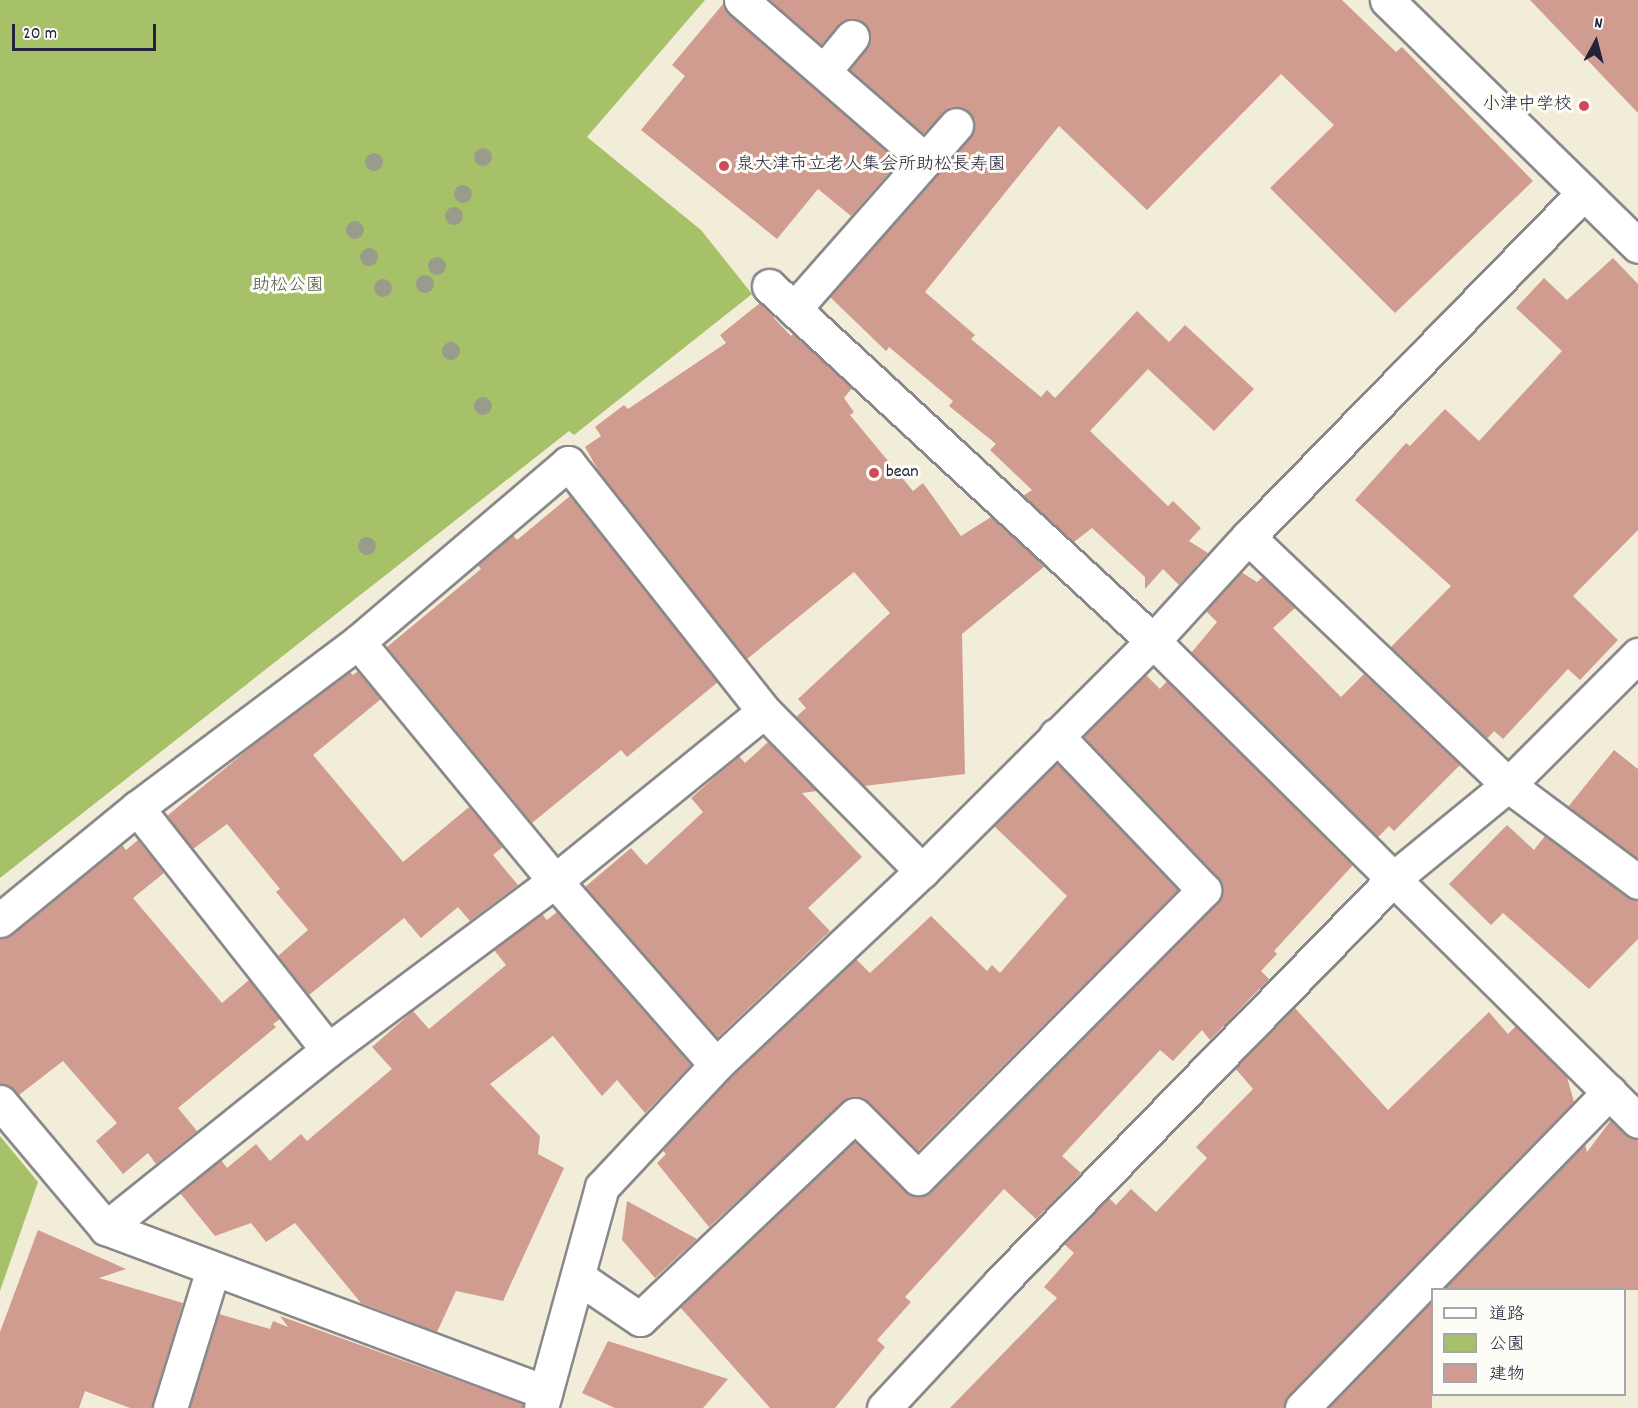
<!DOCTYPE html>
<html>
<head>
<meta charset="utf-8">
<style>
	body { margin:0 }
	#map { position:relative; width:1638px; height:1408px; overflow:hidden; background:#f2edd8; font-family:Dekko,"Klee One",sans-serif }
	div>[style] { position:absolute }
	.green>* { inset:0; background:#a6c167 }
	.building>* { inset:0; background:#d19c90 }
	.roads { filter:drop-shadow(2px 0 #8a888a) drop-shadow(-2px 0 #8a888a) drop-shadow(0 2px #8a888a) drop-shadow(0 -2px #8a888a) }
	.minor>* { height:33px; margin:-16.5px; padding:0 16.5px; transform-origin:16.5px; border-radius:16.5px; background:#fff }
	.trees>* { width:18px; height:18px; margin:-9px; border-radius:50%; background:#999c8a }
	.dots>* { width:16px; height:16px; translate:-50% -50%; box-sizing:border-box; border:3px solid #fdfcf7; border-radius:50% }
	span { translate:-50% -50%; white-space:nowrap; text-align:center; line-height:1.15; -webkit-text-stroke:6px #fdfcf7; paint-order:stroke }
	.poi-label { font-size:18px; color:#22223b }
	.right { translate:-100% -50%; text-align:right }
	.left { translate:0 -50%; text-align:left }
	.park-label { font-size:18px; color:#505a4a }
	.legend { position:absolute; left:1431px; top:1288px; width:195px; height:108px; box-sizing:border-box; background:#fdfcf7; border:2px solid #a5a5ac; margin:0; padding:8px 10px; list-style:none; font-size:18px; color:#22223b }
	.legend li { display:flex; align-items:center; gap:12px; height:30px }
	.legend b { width:30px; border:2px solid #a5a5ac }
	.north { position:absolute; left:1566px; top:12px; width:60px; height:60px; -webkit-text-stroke:4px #fdfcf7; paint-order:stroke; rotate:7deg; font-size:16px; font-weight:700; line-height:24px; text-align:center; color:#22223b }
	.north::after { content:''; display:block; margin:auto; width:21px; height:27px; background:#22223b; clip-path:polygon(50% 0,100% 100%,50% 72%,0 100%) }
	.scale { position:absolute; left:12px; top:24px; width:144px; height:27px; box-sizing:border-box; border:3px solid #22223b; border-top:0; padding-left:8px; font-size:18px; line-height:21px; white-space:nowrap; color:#22223b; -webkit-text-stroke:4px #fdfcf7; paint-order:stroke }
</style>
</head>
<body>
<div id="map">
	<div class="green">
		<div style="clip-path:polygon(0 0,705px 0,587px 137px,701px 230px,752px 294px,574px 435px,569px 431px,0 878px)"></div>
		<div style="clip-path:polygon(0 1136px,38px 1182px,0 1291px)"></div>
	</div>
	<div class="building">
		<div style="clip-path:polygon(770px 0,1342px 0,1396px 52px,1402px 47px,1533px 181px,1395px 313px,1270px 188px,1334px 125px,1281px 74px,1147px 210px,1059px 126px,925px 292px,975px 335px,971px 339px,1041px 397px,1047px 390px,1055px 398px,1137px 311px,1169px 342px,1185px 325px,1254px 389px,1214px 431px,1148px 369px,1090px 431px,1168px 506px,1173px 501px,1201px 528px,1189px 541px,1208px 553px,1179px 585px,1163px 569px,1145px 589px,1145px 577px,1092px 528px,1074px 542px,1023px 496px,1032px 490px,990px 450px,996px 444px,949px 406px,953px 401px,889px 347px,886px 351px,830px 297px,970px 137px,974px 120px,968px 111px,951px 107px,923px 134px,850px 70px,870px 41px,864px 23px,845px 20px,821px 45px)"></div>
		<div style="clip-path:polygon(1530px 0,1638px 0,1638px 113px)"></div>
		<div style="clip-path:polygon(723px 4px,729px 14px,899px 162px,851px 216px,818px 189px,777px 239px,641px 130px,685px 76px,672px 65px)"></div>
		<div style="clip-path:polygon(1613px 258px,1638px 284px,1638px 530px,1573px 596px,1618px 640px,1580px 680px,1568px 669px,1503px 739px,1494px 731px,1487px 739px,1391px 647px,1451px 586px,1355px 500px,1406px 443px,1410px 446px,1445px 409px,1479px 441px,1562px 351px,1516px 308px,1544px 278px,1567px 300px)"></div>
		<div style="clip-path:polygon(760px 303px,791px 336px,793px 334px,852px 388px,844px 398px,854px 412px,850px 415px,913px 491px,923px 483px,961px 536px,991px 517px,1045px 566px,962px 634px,965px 774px,864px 786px,796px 717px,806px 708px,798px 699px,890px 613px,854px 572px,747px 659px,599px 472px,585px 447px,601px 436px,595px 427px,624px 405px,628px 409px,726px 343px,720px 335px)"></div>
		<div style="clip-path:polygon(570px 496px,718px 682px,627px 757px,621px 750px,532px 823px,387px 647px,481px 569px,478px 565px,489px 555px,513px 535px,517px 540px)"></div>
		<div style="clip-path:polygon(1241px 572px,1257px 582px,1263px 577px,1295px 608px,1273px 628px,1341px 697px,1364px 674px,1460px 765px,1394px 831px,1389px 826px,1378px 837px,1191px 653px,1217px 622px,1206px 611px)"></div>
		<div style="clip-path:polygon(358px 671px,381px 699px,313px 755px,403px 862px,469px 807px,503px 847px,493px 855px,518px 885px,470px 921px,458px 907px,421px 938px,404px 918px,309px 995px,278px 956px,308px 930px,276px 892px,280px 889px,227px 824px,193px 849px,167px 816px,257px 742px,350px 672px,353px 675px)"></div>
		<div style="clip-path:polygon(1146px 675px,1160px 689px,1167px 681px,1353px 865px,1274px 951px,1277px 954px,1261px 971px,1269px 979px,1210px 1040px,1202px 1030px,1173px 1061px,1160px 1050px,1062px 1156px,1081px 1173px,1036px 1219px,1004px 1189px,905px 1297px,911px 1302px,877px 1340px,885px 1347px,835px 1408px,770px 1408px,680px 1307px,855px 1141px,905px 1192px,922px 1196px,931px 1192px,1222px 895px,1218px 877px,1084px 737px)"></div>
		<div style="clip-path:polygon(768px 742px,817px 791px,802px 793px,862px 857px,808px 908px,830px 931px,717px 1038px,585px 887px,631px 848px,646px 865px,703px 812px,691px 798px,739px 756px,745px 763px)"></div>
		<div style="clip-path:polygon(1614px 750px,1638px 769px,1638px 859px,1568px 807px)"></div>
		<div style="clip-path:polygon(1057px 763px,1178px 890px,918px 1151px,868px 1102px,850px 1097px,709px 1227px,657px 1163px,666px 1154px,663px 1151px,670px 1142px,729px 1078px,856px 959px,870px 973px,931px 916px,987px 971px,992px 965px,1000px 973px,1067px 896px,994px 826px)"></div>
		<div style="clip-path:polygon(1507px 825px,1534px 850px,1545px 836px,1627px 897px,1638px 900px,1638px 939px,1589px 989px,1503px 913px,1491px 925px,1449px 884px)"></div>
		<div style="clip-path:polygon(138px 840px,164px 873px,133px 898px,222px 1003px,249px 980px,280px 1019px,273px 1024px,276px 1027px,178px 1108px,197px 1131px,156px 1164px,148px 1153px,123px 1174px,96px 1141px,117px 1123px,63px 1061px,19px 1095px,0 1084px,0 938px,12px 935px,122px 845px,126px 850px)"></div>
		<div style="clip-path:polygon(557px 912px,691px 1065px,645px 1113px,617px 1080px,602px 1096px,553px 1036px,490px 1084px,540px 1136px,538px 1154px,564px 1168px,503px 1301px,456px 1291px,437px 1332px,361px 1303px,295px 1223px,266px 1242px,251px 1223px,215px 1236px,180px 1193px,221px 1160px,227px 1168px,256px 1144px,270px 1161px,301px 1134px,307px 1141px,392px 1069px,372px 1047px,413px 1011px,429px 1029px,506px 965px,494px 950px,542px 914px,547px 920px)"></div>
		<div style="clip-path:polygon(1294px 1007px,1388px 1110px,1489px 1012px,1508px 1034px,1516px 1026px,1567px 1077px,1574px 1102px,1289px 1395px,1284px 1408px,950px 1408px,1057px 1298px,1044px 1287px,1074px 1253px,1064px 1244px,1109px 1198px,1116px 1205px,1131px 1189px,1156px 1212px,1207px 1158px,1196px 1147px,1253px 1089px,1235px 1068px)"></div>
		<div style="clip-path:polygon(1611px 1120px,1625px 1135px,1638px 1139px,1638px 1290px,1443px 1290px,1585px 1144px,1587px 1152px)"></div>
		<div style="clip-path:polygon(627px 1201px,697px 1239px,655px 1278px,622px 1240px)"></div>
		<div style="clip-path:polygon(38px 1230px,126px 1269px,99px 1278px,183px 1303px,152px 1408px,130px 1408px,85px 1391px,79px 1408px,0 1408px,0 1332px)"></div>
		<div style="clip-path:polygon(1432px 1301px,1432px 1408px,1328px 1408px)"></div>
		<div style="clip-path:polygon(219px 1314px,270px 1329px,273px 1321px,288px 1327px,280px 1316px,523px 1404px,523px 1408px,190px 1408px)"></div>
		<div style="clip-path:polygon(608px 1341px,728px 1379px,703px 1408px,615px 1408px,582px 1393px)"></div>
	</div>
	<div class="roads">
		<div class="minor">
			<div style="left:741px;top:0;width:244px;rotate:41deg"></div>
			<div style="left:1387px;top:0;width:351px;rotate:44.4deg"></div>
			<div style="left:824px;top:71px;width:44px;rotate:-50.5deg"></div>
			<div style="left:769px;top:286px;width:523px;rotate:42.75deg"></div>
			<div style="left:1153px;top:641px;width:682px;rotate:44.7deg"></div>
			<div style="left:794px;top:309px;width:245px;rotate:-48.6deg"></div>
			<div style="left:1248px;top:537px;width:359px;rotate:43.6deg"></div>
			<div style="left:1508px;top:785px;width:162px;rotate:36.7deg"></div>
			<div style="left:358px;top:642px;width:310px;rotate:50.5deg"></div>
			<div style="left:555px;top:881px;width:244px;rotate:48.8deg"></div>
			<div style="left:137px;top:808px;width:308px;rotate:51.7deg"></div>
			<div style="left:0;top:920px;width:177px;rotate:-39.3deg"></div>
			<div style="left:137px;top:808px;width:276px;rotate:-36.9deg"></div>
			<div style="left:358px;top:642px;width:276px;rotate:-40.4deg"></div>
			<div style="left:568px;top:463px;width:316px;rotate:51.7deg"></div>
			<div style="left:764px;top:711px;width:225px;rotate:45.4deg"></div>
			<div style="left:0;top:1102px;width:165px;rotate:49.9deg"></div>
			<div style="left:106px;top:1228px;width:469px;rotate:20.5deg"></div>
			<div style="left:106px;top:1228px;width:285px;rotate:-38.7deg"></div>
			<div style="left:328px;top:1050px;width:283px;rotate:-36.7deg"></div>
			<div style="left:555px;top:881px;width:269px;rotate:-39.1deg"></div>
			<div style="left:578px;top:1277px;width:75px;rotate:34.1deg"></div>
			<div style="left:640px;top:1319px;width:296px;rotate:-43.5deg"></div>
			<div style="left:855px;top:1115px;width:89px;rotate:45deg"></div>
			<div style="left:918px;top:1178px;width:406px;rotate:-45.2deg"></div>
			<div style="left:1204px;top:890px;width:214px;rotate:-133.7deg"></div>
			<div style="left:170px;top:1408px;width:145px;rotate:-72.8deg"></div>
			<div style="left:541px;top:1408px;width:229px;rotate:-74.6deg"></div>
			<div style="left:602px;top:1187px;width:167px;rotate:-46.9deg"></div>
			<div style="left:716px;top:1065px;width:283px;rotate:-43.3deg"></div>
			<div style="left:922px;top:871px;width:326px;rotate:-44.9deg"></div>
			<div style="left:1153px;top:641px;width:141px;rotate:-47.6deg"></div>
			<div style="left:1248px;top:537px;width:481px;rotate:-45.7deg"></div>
			<div style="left:884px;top:1408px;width:171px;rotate:-47.1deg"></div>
			<div style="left:1000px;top:1283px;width:564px;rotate:-45.79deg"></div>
			<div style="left:1393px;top:879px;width:149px;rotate:-39.3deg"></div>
			<div style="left:1508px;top:785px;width:184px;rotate:-45deg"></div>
			<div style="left:1302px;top:1408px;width:441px;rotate:-45.8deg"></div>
		</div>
	</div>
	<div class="trees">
		<div style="left:483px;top:157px"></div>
		<div style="left:374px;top:162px"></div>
		<div style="left:463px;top:194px"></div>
		<div style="left:454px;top:216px"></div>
		<div style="left:355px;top:230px"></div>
		<div style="left:369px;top:257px"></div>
		<div style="left:437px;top:266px"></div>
		<div style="left:425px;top:284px"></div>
		<div style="left:383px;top:288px"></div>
		<div style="left:451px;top:351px"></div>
		<div style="left:483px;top:406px"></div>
		<div style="left:367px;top:546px"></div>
	</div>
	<div class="dots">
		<div style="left:1584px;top:106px;background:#d1495b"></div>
		<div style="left:724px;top:166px;background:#d1495b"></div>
		<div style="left:874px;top:473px;background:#d1495b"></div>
	</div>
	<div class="poi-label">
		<span class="right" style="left:1572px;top:106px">小津中学校</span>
		<span class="left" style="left:736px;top:166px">泉大津市立老人集会所助松長寿園</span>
		<span class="left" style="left:886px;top:473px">bean</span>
	</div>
	<div class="park-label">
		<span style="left:288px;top:287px">助松公園</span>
	</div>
	<ul class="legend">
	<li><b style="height:8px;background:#fff"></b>道路</li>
	<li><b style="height:16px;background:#a6c167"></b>公園</li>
	<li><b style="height:16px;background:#d19c90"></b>建物</li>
	</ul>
	<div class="north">N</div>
	<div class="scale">20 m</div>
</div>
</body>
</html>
